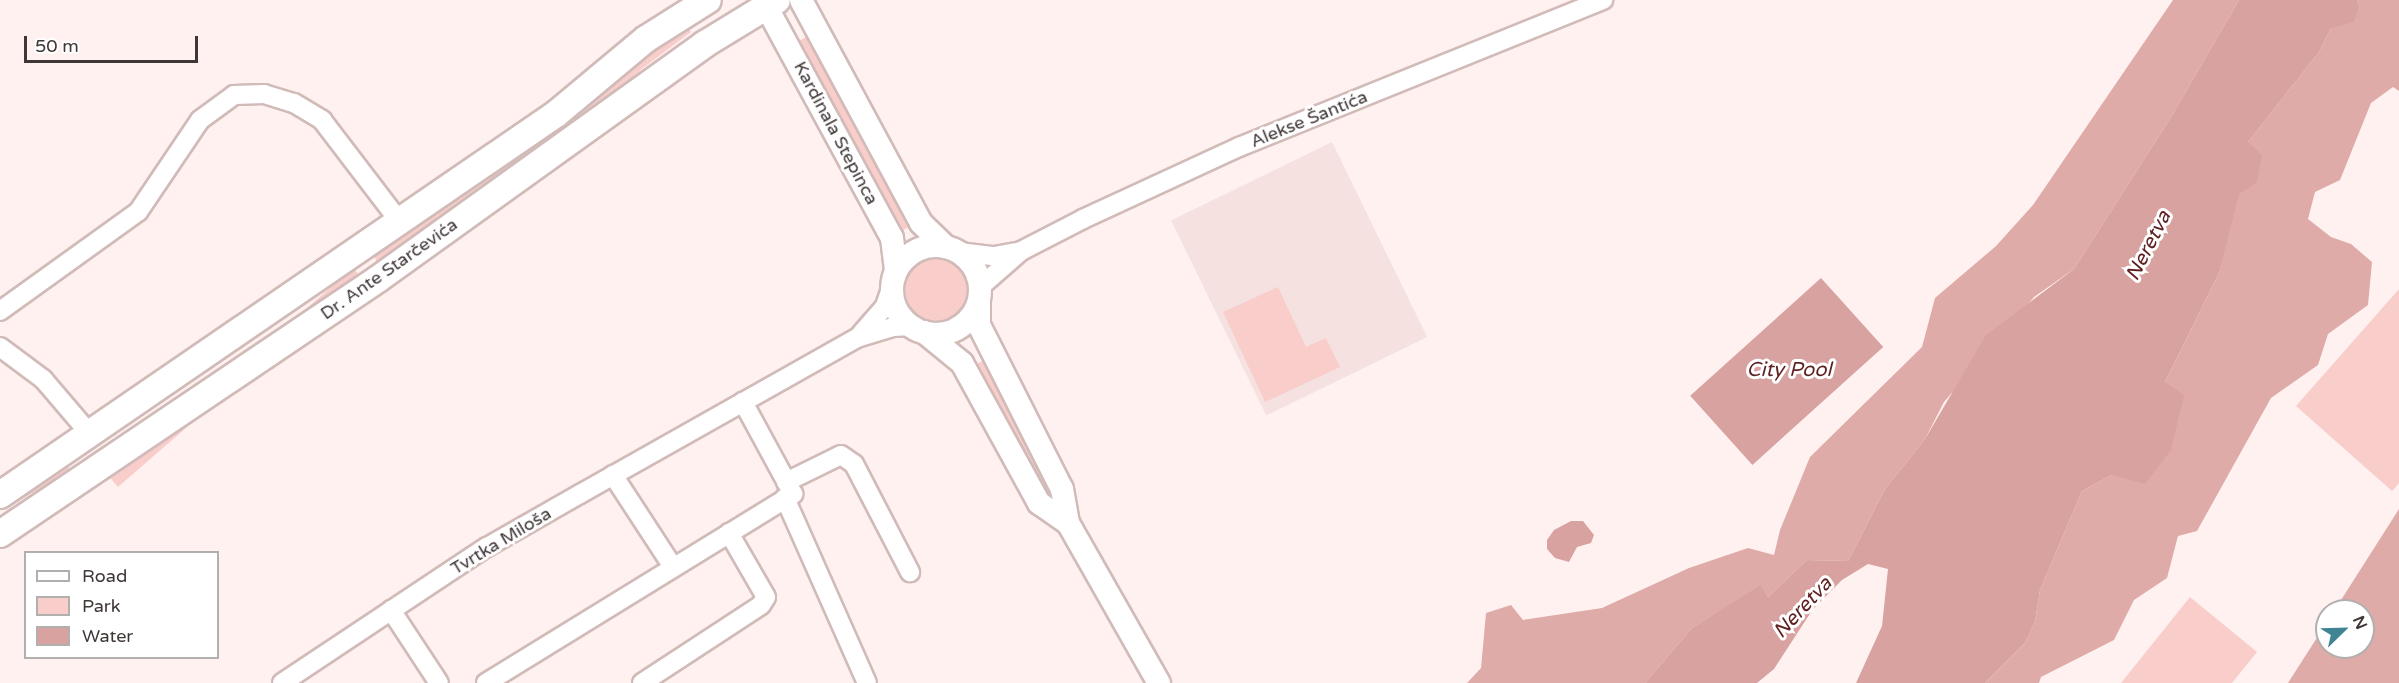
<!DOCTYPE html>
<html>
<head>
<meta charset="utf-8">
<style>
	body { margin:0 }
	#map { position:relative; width:2399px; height:683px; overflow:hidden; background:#fff1f0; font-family:"Varela Round",sans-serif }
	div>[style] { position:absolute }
	.built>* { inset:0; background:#f4e1e0; transform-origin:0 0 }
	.green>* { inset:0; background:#f8cdca; transform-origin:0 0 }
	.round { border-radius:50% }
	.forest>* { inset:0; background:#dfaba8 }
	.water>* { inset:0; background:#d7a2a0; transform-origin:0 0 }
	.roads { filter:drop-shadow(2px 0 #d1bbb9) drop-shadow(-2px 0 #d1bbb9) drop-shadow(0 2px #d1bbb9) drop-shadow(0 -2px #d1bbb9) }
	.minor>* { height:18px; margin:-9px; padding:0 9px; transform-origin:9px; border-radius:9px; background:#fff }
	.tertiary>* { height:22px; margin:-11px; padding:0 11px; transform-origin:11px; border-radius:11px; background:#fff }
	.tertiary>.ring { margin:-11px; padding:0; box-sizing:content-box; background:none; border:22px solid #fff; border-radius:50% }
	.secondary>* { height:26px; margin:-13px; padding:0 13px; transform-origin:13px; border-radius:13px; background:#fff }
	span { translate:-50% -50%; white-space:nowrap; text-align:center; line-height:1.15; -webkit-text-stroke:6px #fff; paint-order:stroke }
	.street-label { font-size:18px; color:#3f3636 }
	.water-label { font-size:20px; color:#5e1f20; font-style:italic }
	.legend { position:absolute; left:24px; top:551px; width:195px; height:108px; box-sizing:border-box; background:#fff; border:2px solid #b2afaf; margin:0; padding:8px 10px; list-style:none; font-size:18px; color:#3f3636 }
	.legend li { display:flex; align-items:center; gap:12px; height:30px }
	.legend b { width:30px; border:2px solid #b2afaf }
	.north { position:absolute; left:2315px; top:599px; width:60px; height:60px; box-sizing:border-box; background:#fff; border:2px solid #b2afaf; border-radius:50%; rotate:67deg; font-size:16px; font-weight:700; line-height:24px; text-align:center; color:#3f3636 }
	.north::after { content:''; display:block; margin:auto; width:21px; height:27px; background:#408493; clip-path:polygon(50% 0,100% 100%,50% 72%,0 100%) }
	.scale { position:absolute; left:24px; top:36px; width:174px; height:27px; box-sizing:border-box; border:3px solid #3f3636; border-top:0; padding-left:8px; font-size:18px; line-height:21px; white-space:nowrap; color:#3f3636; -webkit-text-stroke:4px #fff; paint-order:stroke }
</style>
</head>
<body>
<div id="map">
	<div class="built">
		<div style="left:1332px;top:142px;width:217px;height:179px;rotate:64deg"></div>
	</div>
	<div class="green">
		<div style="clip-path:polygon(687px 25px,691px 32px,643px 68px,575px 128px,378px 264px,372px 252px)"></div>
		<div style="left:808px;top:36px;width:216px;height:9px;rotate:62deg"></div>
		<div class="round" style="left:905px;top:257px;width:64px;height:64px"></div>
		<div style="left:353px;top:268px;width:11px;height:321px;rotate:49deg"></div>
		<div style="clip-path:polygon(1278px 287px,1306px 347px,1326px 338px,1340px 367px,1265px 402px,1223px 312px)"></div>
		<div style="clip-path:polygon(2399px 289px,2399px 483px,2392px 491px,2296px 406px)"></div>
		<div style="left:984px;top:360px;width:157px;height:9px;rotate:61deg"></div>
		<div style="left:66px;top:463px;width:10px;height:80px;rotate:61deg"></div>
		<div style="clip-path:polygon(2190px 597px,2257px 652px,2232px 683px,2121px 683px)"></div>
	</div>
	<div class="forest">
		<div style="clip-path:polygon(2173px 0,2239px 0,2171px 117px,2074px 269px,2034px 297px,1944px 402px,1925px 439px,1885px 489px,1848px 561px,1807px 560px,1768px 597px,1761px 586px,1692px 628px,1645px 683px,1467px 683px,1481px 668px,1486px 613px,1511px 605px,1523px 620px,1602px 608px,1689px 568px,1748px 548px,1774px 555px,1780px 530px,1810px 457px,1922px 347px,1935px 298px,1996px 246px,2033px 205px)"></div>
		<div style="clip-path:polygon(2357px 0,2399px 0,2399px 91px,2393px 87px,2371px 103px,2340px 180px,2315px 192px,2308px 219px,2331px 237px,2351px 244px,2372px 262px,2368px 305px,2328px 334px,2318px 365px,2271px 398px,2197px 531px,2178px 536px,2167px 578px,2134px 600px,2114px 640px,2041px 677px,2039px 683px,1985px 683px,2025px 643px,2035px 622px,2040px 590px,2082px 491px,2112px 475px,2165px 382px,2219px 273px,2248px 142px,2319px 52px,2331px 28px,2359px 5px)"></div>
		<div style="clip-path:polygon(2399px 509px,2399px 683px,2288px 683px,2327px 622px,2327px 647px,2363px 647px,2363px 611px,2334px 611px)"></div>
	</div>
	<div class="water">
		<div style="clip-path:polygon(2239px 0,2357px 0,2359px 5px,2354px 22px,2331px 28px,2319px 52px,2248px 142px,2262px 155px,2257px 182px,2239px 194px,2219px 273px,2165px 382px,2184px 395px,2171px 450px,2145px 484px,2112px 475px,2082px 491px,2040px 590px,2035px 622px,2025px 643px,1985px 683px,1856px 683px,1882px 626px,1888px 569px,1868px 564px,1842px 580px,1813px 609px,1774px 669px,1757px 683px,1645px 683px,1692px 628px,1761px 585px,1768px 597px,1807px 560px,1848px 561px,1885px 489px,1925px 439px,1986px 335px,2074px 269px,2171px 117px)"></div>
		<div style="left:1821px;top:278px;width:93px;height:176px;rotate:48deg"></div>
		<div style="clip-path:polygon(1571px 521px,1583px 521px,1594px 535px,1591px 543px,1577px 547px,1569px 562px,1555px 558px,1547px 549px,1547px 540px,1554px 530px)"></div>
	</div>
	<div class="roads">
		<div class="minor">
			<div style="left:959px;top:252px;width:35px;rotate:7deg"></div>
			<div style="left:994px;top:256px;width:22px;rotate:-10deg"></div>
			<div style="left:980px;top:287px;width:55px;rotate:-41.3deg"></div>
			<div style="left:1021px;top:251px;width:70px;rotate:-27.3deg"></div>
			<div style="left:1083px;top:219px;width:172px;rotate:-24.8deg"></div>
			<div style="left:1239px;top:147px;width:393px;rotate:-22deg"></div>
			<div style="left:0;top:311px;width:170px;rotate:-35.7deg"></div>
			<div style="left:138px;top:212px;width:111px;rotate:-56deg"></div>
			<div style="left:200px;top:120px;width:42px;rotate:-36.3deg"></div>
			<div style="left:234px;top:95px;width:30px;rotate:-2deg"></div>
			<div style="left:264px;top:94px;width:31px;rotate:17deg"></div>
			<div style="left:294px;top:103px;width:33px;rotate:31deg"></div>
			<div style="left:322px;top:120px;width:128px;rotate:52.6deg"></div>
			<div style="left:861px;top:334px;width:37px;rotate:-49deg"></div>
			<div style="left:885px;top:306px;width:21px;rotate:-71deg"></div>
			<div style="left:0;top:347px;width:54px;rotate:36.7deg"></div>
			<div style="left:43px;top:379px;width:72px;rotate:49.5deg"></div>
			<div style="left:613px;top:475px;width:110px;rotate:56.9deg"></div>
			<div style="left:786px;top:482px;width:61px;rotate:-26.1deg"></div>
			<div style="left:841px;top:455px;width:16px;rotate:35deg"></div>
			<div style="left:854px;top:464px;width:122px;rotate:62.6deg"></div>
			<div style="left:785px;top:498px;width:202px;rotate:66.1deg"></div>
			<div style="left:391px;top:610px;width:87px;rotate:56.7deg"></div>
			<div style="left:282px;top:683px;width:246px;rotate:-33.6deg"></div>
			<div style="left:487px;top:547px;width:107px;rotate:-29.7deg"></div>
			<div style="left:580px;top:494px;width:318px;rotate:-29.4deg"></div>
			<div style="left:857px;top:338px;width:38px;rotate:-17deg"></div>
			<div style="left:893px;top:327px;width:18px;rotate:-3deg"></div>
			<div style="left:486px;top:683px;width:361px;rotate:-31.6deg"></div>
			<div style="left:793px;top:494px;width:105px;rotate:-118.5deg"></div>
			<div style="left:642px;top:683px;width:142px;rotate:-33.2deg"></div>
			<div style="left:761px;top:605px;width:9px;rotate:-58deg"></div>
			<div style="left:766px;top:597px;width:74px;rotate:-120deg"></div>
		</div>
		<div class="tertiary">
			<div style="left:801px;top:0;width:253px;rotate:61.7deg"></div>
			<div style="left:921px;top:223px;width:35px;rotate:44deg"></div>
			<div style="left:766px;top:6px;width:264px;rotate:61.5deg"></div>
			<div style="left:892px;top:238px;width:33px;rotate:83deg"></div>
			<div class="ring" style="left:892px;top:246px;width:66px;height:66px"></div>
			<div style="left:979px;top:301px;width:24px;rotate:90deg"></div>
			<div style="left:979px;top:325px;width:184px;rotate:63.2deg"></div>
			<div style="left:1062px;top:489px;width:35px;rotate:80deg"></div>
			<div style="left:1068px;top:523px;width:184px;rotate:60.4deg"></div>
			<div style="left:924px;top:332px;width:49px;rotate:39.2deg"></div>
			<div style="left:962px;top:363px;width:160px;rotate:61.2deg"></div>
			<div style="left:1039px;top:503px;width:35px;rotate:35deg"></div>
		</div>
		<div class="secondary">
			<div style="left:0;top:495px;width:674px;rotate:-34.42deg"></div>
			<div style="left:556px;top:114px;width:117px;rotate:-39.8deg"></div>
			<div style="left:646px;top:39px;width:73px;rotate:-32.2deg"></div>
			<div style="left:0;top:534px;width:456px;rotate:-34deg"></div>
			<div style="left:378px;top:279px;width:403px;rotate:-35.7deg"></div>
			<div style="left:705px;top:44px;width:84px;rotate:-31.4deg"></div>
		</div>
	</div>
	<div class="street-label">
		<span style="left:1309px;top:119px;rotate:-22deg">Alekse Šantića</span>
		<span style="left:836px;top:133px;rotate:62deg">Kardinala Stepinca</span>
		<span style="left:389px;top:269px;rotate:-35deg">Dr. Ante Starčevića</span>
		<span style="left:501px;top:541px;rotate:-31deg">Tvrtka Miloša</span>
	</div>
	<div class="water-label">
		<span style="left:2149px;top:246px;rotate:-63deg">Neretva</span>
		<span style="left:1789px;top:370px">City Pool</span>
		<span style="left:1803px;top:608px;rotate:-47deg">Neretva</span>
	</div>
	<ul class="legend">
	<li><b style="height:8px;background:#fff"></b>Road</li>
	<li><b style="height:16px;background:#f8cdca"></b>Park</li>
	<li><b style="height:16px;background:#d7a2a0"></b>Water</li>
	</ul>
	<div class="north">N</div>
	<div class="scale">50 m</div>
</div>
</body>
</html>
